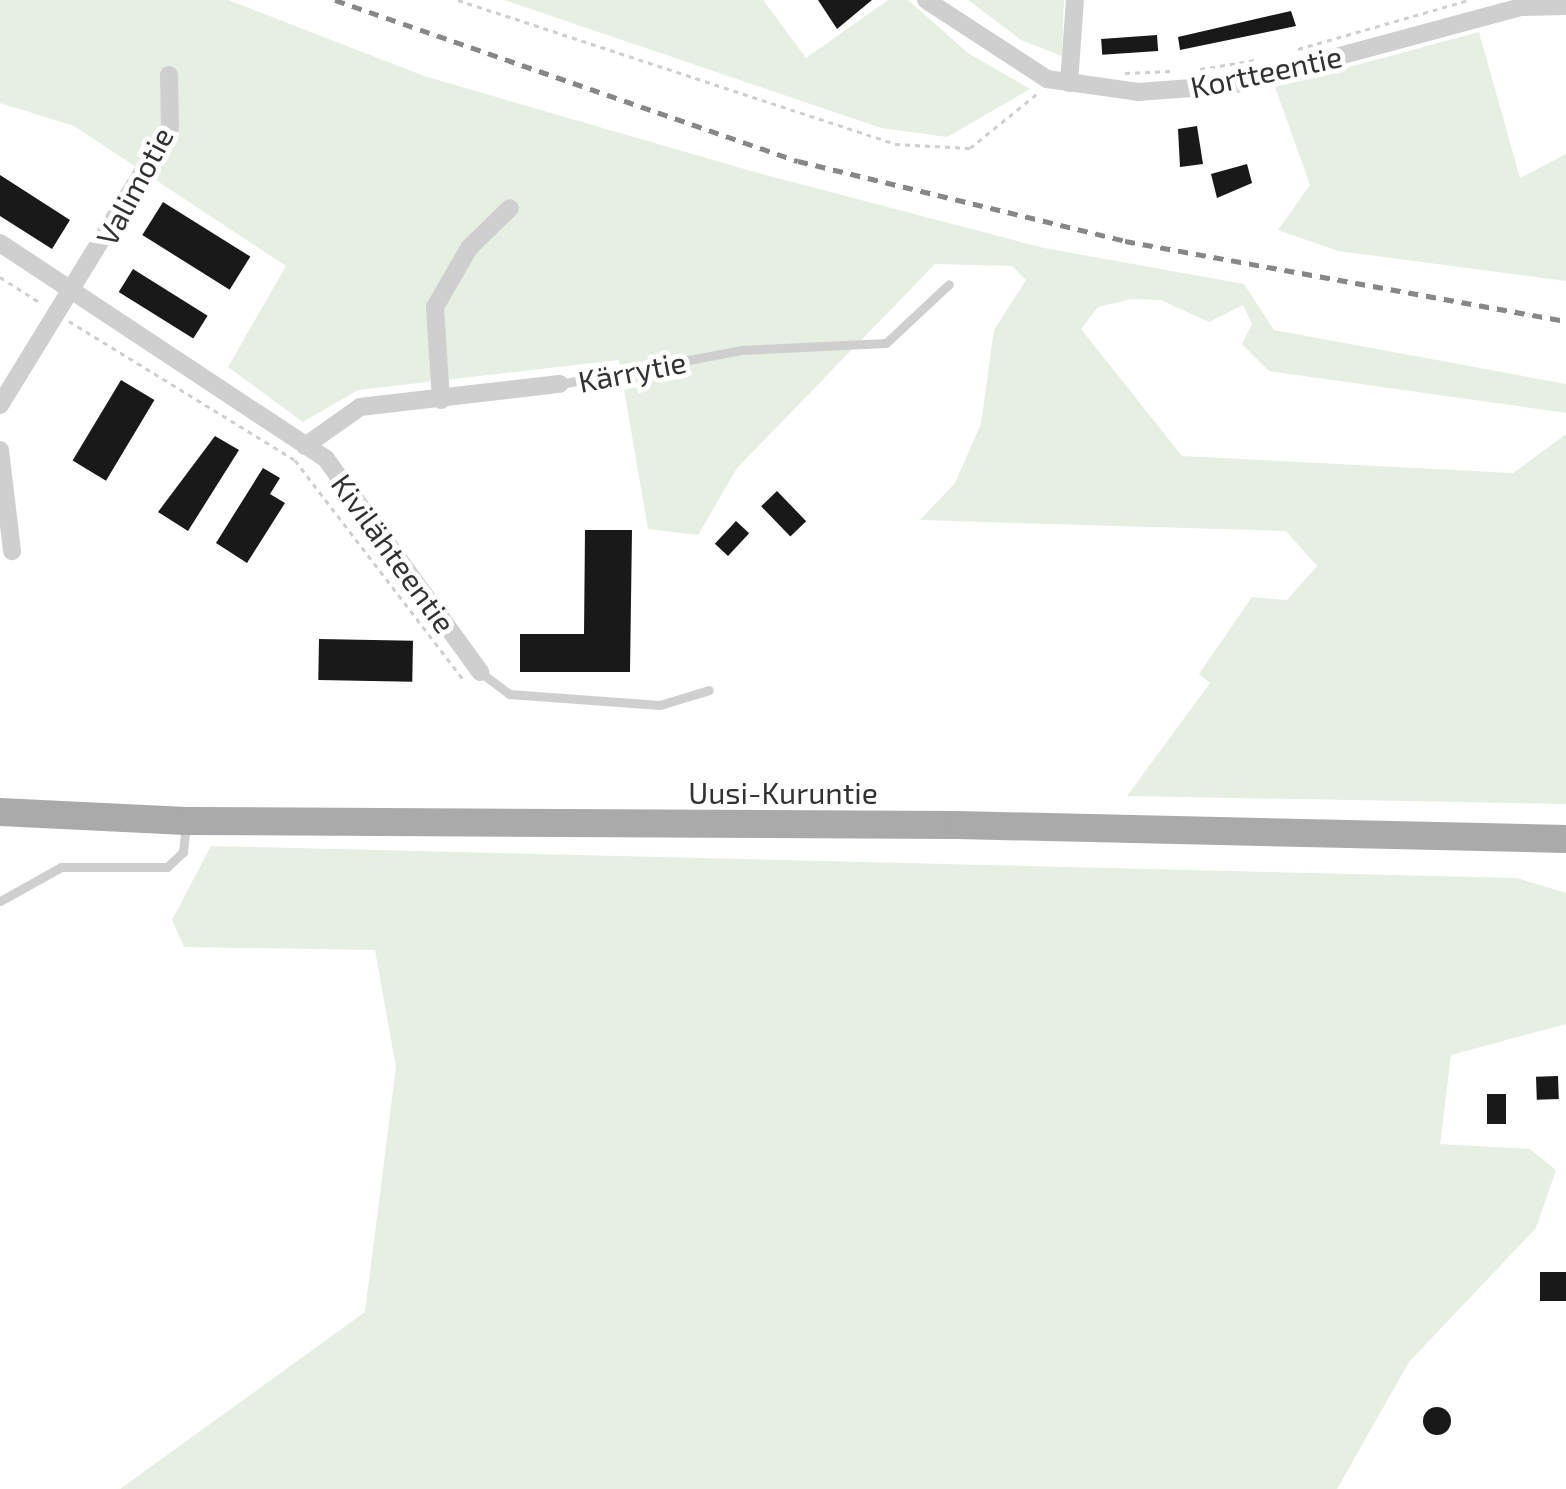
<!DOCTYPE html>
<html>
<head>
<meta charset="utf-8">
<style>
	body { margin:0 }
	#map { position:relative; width:1566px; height:1489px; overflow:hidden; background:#fff; font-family:"Exo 2",sans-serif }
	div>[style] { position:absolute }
	.green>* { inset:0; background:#e6efe1 }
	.building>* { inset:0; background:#191919; transform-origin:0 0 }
	.round { border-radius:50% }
	.path>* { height:2.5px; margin-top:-1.25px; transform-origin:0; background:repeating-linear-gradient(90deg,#cfcfcf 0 5px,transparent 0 10px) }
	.lane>* { height:9px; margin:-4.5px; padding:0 4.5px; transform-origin:4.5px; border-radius:4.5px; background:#cfcfcf }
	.street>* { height:18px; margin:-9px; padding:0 9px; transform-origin:9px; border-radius:9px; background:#cfcfcf }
	.primary>* { height:28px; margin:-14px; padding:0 14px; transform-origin:14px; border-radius:14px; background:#aaa }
	.rail>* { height:5px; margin-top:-2.5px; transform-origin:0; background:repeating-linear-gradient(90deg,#878787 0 10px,transparent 0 18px) }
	span { translate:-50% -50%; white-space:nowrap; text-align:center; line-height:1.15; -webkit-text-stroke:10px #fff; paint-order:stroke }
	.street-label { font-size:30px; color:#323232 }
</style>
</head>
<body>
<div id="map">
	<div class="green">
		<div style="clip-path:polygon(0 0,228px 0,424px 76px,751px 171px,1044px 248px,1244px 284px,1274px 330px,1566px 384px,1566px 413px,1269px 371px,1242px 344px,1252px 324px,1243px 305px,1209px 322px,1161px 300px,1131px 299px,1098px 307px,1081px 329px,1182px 456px,1513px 473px,1566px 434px,1566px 804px,1127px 796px,1210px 683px,1199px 674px,1252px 597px,1287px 600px,1317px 566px,1286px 531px,920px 520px,955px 483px,981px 424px,994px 330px,1026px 280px,1012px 266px,935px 264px,737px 468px,698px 535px,648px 529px,619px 360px,358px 390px,303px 422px,228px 367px,286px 266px,74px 126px,0 103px)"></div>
		<div style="clip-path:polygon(504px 0,763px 0,806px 58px,888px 0,908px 0,968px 53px,1030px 89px,947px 137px,881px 128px)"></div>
		<div style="clip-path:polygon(968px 0,1064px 0,1062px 56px,1021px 40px)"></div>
		<div style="clip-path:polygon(1479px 32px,1520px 178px,1566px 154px,1566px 281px,1338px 251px,1278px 230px,1310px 185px,1275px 87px)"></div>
		<div style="clip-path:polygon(211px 846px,1517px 878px,1566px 893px,1566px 1024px,1451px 1055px,1440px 1144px,1530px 1149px,1556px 1170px,1536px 1228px,1409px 1362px,1337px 1489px,120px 1489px,365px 1312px,396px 1067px,375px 950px,184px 947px,172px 920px)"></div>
	</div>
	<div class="building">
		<div style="clip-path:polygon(818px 0,872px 0,837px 29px)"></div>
		<div style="clip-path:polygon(1291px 11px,1296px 26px,1180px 50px,1178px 37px)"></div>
		<div style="left:1157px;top:35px;width:16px;height:56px;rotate:86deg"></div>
		<div style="clip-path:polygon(1197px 126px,1203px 164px,1180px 167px,1178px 129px)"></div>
		<div style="clip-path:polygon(1247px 164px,1252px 183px,1217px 198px,1211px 174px)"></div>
		<div style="clip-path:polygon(0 175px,70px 220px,52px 249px,0 216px)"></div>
		<div style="left:163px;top:202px;width:103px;height:39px;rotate:32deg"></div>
		<div style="left:133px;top:269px;width:88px;height:27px;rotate:32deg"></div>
		<div style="left:121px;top:380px;width:39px;height:94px;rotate:31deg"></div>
		<div style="clip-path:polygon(215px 436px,239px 450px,188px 531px,158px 512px)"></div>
		<div style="clip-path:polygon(263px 468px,280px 478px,270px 494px,285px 503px,247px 563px,216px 543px)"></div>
		<div style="left:777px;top:491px;width:42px;height:22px;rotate:46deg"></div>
		<div style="left:736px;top:521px;width:18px;height:31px;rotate:43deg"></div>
		<div style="clip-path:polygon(585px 530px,632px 530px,630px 672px,520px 672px,520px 634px,584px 634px)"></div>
		<div style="left:319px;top:639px;width:94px;height:41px;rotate:1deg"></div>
		<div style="left:1558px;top:1076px;width:23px;height:22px;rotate:88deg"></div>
		<div style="left:1487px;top:1094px;width:19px;height:30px"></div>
		<div style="left:1540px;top:1272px;width:26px;height:29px"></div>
		<div class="round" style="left:1423px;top:1407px;width:28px;height:28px"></div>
	</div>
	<div class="path">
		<div style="left:458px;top:0;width:460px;rotate:18.2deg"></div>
		<div style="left:895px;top:144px;width:75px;rotate:3.1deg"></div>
		<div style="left:970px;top:148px;width:87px;rotate:-39deg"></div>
		<div style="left:1298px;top:49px;width:178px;rotate:-16deg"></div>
		<div style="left:1200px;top:69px;width:57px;rotate:-9.1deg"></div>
		<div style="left:1125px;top:73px;width:47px;rotate:-2.4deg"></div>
		<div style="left:0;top:277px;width:49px;rotate:32.4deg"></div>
		<div style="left:69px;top:321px;width:265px;rotate:31.6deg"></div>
		<div style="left:295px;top:460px;width:276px;rotate:52.5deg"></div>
	</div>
	<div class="lane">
		<div style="left:560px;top:384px;width:184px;rotate:-10.6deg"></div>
		<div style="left:741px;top:350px;width:145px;rotate:-2.8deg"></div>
		<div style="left:886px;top:343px;width:86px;rotate:-43.1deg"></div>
		<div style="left:480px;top:672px;width:36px;rotate:37deg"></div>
		<div style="left:509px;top:694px;width:151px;rotate:4.2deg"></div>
		<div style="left:660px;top:705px;width:51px;rotate:-17deg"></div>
		<div style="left:0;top:901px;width:70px;rotate:-29.1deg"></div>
		<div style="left:61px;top:867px;width:106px"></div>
		<div style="left:167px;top:867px;width:22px;rotate:-43deg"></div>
		<div style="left:183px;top:852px;width:28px;rotate:-84deg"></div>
	</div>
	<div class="street">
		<div style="left:926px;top:0;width:145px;rotate:33.1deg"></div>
		<div style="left:1047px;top:79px;width:92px;rotate:8.1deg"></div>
		<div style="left:1138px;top:92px;width:94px;rotate:-4.3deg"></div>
		<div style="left:1232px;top:85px;width:300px;rotate:-15.1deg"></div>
		<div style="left:1522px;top:7px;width:44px;rotate:-1.3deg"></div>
		<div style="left:1069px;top:83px;width:83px;rotate:-85.9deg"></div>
		<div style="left:0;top:243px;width:391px;rotate:33.5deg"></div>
		<div style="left:326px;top:459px;width:263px;rotate:54.1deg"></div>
		<div style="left:441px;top:400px;width:93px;rotate:-93.7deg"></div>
		<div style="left:435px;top:307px;width:68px;rotate:-60deg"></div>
		<div style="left:469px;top:248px;width:57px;rotate:-44.3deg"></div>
		<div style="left:0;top:405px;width:325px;rotate:-58.5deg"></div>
		<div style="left:170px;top:128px;width:53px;rotate:-91.1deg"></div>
		<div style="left:305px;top:446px;width:67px;rotate:-35.3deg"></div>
		<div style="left:360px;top:407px;width:201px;rotate:-6.6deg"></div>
		<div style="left:0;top:450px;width:102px;rotate:83.2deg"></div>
	</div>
	<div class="primary">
		<div style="left:0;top:812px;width:186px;rotate:2.8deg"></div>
		<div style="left:186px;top:821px;width:772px;rotate:0.3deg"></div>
		<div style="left:958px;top:825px;width:608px;rotate:1.32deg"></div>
	</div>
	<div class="rail">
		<div style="left:335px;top:0;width:490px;rotate:19.2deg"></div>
		<div style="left:798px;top:161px;width:337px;rotate:13.7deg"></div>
		<div style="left:1125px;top:241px;width:448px;rotate:10.3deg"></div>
	</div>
	<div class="street-label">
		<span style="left:1266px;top:71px;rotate:-12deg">Kortteentie</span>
		<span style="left:134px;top:186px;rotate:-62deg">Valimotie</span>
		<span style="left:632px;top:371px;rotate:-11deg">Kärrytie</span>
		<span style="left:394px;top:553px;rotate:54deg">Kivilähteentie</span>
		<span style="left:783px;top:792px">Uusi-Kuruntie</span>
	</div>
</div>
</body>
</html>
